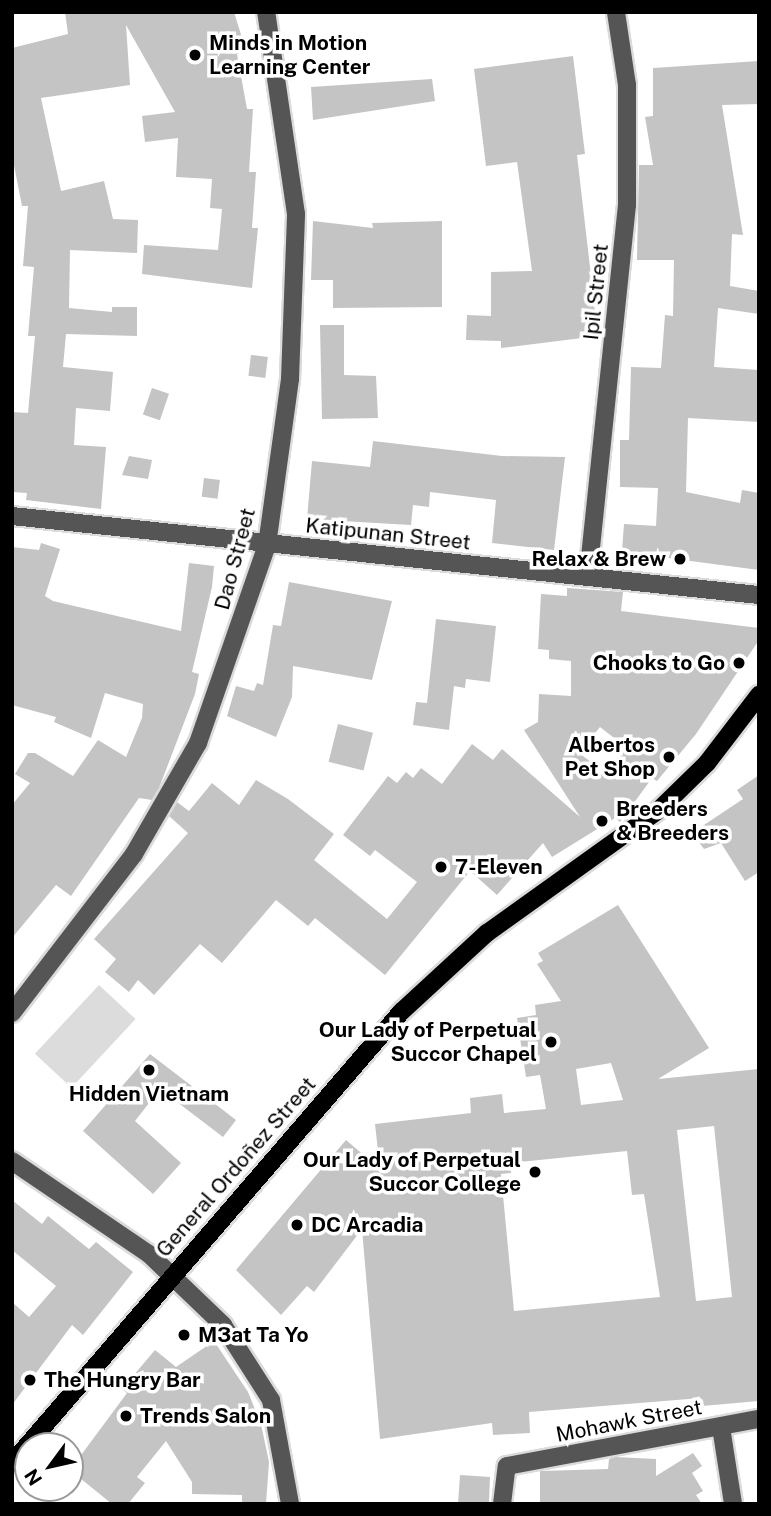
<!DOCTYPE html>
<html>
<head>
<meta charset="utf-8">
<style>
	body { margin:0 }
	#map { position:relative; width:771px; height:1516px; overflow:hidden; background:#fff; font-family:"Public Sans",sans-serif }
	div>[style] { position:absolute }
	.green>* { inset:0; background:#dcdcdc; transform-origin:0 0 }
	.building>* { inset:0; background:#c4c4c4; transform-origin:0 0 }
	.roads { filter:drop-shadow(2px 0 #dbdbdb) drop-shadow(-2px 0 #dbdbdb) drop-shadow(0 2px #dbdbdb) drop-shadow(0 -2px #dbdbdb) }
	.minor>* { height:18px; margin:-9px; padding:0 9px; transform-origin:9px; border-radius:9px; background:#555 }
	.major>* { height:18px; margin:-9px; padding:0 9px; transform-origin:9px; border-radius:9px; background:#000 }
	.dots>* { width:19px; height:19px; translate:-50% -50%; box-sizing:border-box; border:4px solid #fff; border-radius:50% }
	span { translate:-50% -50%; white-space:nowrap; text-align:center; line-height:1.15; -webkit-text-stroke:7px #fff; paint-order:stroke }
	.poi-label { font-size:21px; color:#000; font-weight:700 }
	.left { translate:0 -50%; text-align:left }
	.right { translate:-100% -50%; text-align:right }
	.street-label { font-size:21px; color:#000 }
	.frame { position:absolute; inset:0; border:14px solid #000; pointer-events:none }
	.north { position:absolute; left:14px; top:1432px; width:70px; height:70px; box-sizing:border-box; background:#fff; border:2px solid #999; border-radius:50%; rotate:237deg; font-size:19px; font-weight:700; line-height:28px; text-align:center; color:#000 }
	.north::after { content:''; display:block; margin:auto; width:24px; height:32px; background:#000; clip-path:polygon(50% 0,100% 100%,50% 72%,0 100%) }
</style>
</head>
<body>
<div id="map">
	<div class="green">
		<div style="left:99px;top:985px;width:50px;height:94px;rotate:43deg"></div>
	</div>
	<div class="building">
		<div style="clip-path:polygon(65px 12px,234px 12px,246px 51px,237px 54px,247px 109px,253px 109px,249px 172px,256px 172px,252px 228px,258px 228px,252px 288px,142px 274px,144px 245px,218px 250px,222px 209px,210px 208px,212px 179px,176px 177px,178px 138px,145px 142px,142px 116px,175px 112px,126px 25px,130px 85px,41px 98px,61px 191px,104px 181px,113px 219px,138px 220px,137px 253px,70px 250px,69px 308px,112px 312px,112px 307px,137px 307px,137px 336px,66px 334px,63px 367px,113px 372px,110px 411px,76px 408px,74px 445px,106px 447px,101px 509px,26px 500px,27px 493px,12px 492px,12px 412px,28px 413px,35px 336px,28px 336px,34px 267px,23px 266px,28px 206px,22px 206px,12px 155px,12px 48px,68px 34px)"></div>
		<div style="clip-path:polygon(573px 56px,585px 154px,577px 155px,598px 336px,501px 348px,501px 341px,466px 340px,467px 315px,491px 316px,491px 272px,532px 271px,517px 162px,486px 166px,474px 69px)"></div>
		<div style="clip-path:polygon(759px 61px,759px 104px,722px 105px,743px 235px,732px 234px,730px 286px,759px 291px,759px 314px,718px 308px,714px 367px,759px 370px,759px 422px,688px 418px,686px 492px,740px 503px,742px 490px,759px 493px,759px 570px,660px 557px,659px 567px,621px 564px,624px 524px,656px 526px,658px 488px,620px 487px,620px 440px,629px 440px,631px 367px,661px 368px,665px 315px,673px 316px,674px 260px,637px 260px,639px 165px,653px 165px,645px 117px,653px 116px,653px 68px)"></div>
		<div style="clip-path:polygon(432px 79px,435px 101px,313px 120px,311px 87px)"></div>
		<div style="clip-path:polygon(313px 221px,373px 228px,372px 223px,442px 221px,442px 307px,333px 308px,333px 280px,311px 280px)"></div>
		<div style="clip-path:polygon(320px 325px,344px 325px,344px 375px,376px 376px,378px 418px,322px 419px)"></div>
		<div style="left:251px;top:355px;width:17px;height:21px;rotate:7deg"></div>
		<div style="left:152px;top:388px;width:18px;height:28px;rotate:19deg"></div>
		<div style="clip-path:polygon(373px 441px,502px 456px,565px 457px,554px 550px,492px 543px,496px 500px,430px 492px,429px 507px,413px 505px,411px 525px,307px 519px,312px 461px,370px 467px)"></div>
		<div style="clip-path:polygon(129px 456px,152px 460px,148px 479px,122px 475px)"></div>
		<div style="left:204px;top:478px;width:16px;height:19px;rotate:7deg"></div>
		<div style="clip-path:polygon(41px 543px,60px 549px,45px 596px,53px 601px,181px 631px,189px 563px,214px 566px,212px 587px,192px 672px,199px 674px,195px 694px,159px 788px,152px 800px,139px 798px,71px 896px,56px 885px,12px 938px,12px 805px,30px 783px,15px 774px,28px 753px,35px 753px,73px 776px,98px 740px,126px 757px,142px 718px,143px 704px,105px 693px,91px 738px,54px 722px,56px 717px,12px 705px,12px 547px,39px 550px)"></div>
		<div style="clip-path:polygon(289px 582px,392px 601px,372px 680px,293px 666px,292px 697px,276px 737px,227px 716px,236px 686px,254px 691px,257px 683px,263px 685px,273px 625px,281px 626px)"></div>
		<div style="clip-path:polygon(evenodd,567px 588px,623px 592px,621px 611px,759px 628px,759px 640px,696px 734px,657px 781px,652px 778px,620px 822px,615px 818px,552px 857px,543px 843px,497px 895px,470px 871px,385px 975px,315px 918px,308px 926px,276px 900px,222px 963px,200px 944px,154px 995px,138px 980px,129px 992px,105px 972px,116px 959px,94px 939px,188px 833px,169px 816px,177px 802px,189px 811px,212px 783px,239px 805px,256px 780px,288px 799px,334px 834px,314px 860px,387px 919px,417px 882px,375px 850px,370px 856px,343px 835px,388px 776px,397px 783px,406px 772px,413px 778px,421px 768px,442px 784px,472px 744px,493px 760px,502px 749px,580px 817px,524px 730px,538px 722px,539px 694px,571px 696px,571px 661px,549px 659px,549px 650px,538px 649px,541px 594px,567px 596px,567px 588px,600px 727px,627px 748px,607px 774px,579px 753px,600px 727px)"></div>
		<div style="clip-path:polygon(436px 619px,496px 626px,490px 682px,466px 679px,465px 688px,454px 686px,449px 730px,413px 725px,416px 702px,427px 703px)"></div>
		<div style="left:338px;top:724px;width:36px;height:39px;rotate:14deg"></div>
		<div style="clip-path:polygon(759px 775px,759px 872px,745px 881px,721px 843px,704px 849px,692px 833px,743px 799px,737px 790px)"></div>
		<div style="clip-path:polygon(evenodd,618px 905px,709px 1048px,658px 1079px,759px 1069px,759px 1401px,702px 1406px,701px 1398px,529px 1412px,530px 1433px,493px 1435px,492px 1423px,380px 1439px,362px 1229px,314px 1292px,307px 1286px,281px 1315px,236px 1270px,346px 1140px,380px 1169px,375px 1124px,471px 1113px,470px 1098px,502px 1094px,504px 1113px,546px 1109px,540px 1075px,526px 1077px,517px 1018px,536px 1015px,535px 1005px,561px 1001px,537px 964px,543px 961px,538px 953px,618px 905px,611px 1063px,623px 1100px,581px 1105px,576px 1069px,611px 1063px,618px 905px,714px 1126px,732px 1297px,696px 1301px,677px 1130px,714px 1126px,618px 905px,627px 1151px,632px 1195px,644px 1194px,660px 1297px,514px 1311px,501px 1174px,511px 1173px,510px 1163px,627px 1151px)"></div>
		<div style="clip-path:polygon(150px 1054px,236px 1120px,223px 1137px,160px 1089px,135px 1121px,181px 1163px,153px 1194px,83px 1131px)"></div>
		<div style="clip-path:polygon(12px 1200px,42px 1224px,48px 1216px,89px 1249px,96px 1242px,133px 1272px,83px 1335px,72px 1325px,12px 1405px,12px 1302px,29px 1317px,56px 1286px,12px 1250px)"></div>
		<div style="clip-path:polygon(214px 1341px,248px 1392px,261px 1424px,269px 1462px,266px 1504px,242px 1504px,242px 1495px,192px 1494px,192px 1482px,166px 1441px,137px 1477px,145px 1483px,128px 1504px,112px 1504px,70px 1470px,127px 1393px,122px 1389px,155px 1350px,176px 1367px)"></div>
		<div style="clip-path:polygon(693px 1453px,702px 1466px,692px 1473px,703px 1491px,696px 1495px,702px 1504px,540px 1504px,540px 1471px,608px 1469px,609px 1459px,615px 1457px,656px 1459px,656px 1476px)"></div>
		<div style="clip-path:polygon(460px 1475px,490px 1477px,489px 1502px,458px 1504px)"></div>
	</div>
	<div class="roads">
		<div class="minor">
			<div style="left:12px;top:516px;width:751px;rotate:6.04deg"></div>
			<div style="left:588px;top:576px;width:373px;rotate:-84deg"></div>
			<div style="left:627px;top:205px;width:120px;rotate:-90deg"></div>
			<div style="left:627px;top:85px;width:74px;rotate:-98.6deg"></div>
			<div style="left:12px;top:1013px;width:200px;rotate:-52.5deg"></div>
			<div style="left:134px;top:854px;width:128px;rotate:-60deg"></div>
			<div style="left:198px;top:743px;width:210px;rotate:-70.8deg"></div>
			<div style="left:267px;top:545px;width:168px;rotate:-82.1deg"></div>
			<div style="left:290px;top:379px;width:165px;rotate:-87.9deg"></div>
			<div style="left:296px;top:214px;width:204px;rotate:-98.4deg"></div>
			<div style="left:12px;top:1161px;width:166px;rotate:34.2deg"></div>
			<div style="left:149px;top:1254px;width:103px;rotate:43.8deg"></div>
			<div style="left:223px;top:1325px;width:89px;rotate:57.4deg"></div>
			<div style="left:271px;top:1400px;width:106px;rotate:79.6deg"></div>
			<div style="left:721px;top:1427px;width:78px;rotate:81.1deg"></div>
			<div style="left:502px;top:1504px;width:38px;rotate:-83deg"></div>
			<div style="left:507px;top:1466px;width:256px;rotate:-10.6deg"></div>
		</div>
		<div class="major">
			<div style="left:12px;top:1463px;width:596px;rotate:-49.22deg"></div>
			<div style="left:401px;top:1012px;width:117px;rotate:-42.6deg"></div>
			<div style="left:487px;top:933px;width:213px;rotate:-35.6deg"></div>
			<div style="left:660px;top:809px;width:66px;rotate:-44.4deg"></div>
			<div style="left:707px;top:763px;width:86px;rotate:-52.6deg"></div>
		</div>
	</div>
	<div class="dots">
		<div style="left:195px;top:55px;background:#000"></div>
		<div style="left:680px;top:559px;background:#000"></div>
		<div style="left:739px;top:663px;background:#000"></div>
		<div style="left:669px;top:757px;background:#000"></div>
		<div style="left:602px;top:821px;background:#000"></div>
		<div style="left:441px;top:867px;background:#000"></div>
		<div style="left:551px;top:1042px;background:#000"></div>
		<div style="left:149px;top:1070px;background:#000"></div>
		<div style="left:535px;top:1172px;background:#000"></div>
		<div style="left:297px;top:1225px;background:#000"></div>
		<div style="left:184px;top:1335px;background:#000"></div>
		<div style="left:30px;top:1380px;background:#000"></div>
		<div style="left:126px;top:1416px;background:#000"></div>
	</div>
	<div class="poi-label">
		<span class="left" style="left:209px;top:55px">Minds in Motion<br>Learning Center</span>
		<span class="right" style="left:666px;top:559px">Relax &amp; Brew</span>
		<span class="right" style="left:725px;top:663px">Chooks to Go</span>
		<span class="right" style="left:655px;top:757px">Albertos<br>Pet Shop</span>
		<span class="left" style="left:616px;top:821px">Breeders<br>&amp; Breeders</span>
		<span class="left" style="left:455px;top:867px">7-Eleven</span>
		<span class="right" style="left:537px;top:1042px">Our Lady of Perpetual<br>Succor Chapel</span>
		<span style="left:149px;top:1094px">Hidden Vietnam</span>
		<span class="right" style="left:521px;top:1172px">Our Lady of Perpetual<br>Succor College</span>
		<span class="left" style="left:311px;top:1225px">DC Arcadia</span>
		<span class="left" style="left:198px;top:1335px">M3at Ta Yo</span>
		<span class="left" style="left:44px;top:1380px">The Hungry Bar</span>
		<span class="left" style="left:140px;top:1416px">Trends Salon</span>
	</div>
	<div class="street-label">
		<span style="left:596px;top:292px;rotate:-84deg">Ipil Street</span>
		<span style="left:388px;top:534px;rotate:6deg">Katipunan Street</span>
		<span style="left:235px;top:559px;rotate:-75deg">Dao Street</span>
		<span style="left:236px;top:1167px;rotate:-49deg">General Ordoñez Street</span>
		<span style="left:629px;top:1421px;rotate:-11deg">Mohawk Street</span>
	</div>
	<div class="frame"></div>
	<div class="north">N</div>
</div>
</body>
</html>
